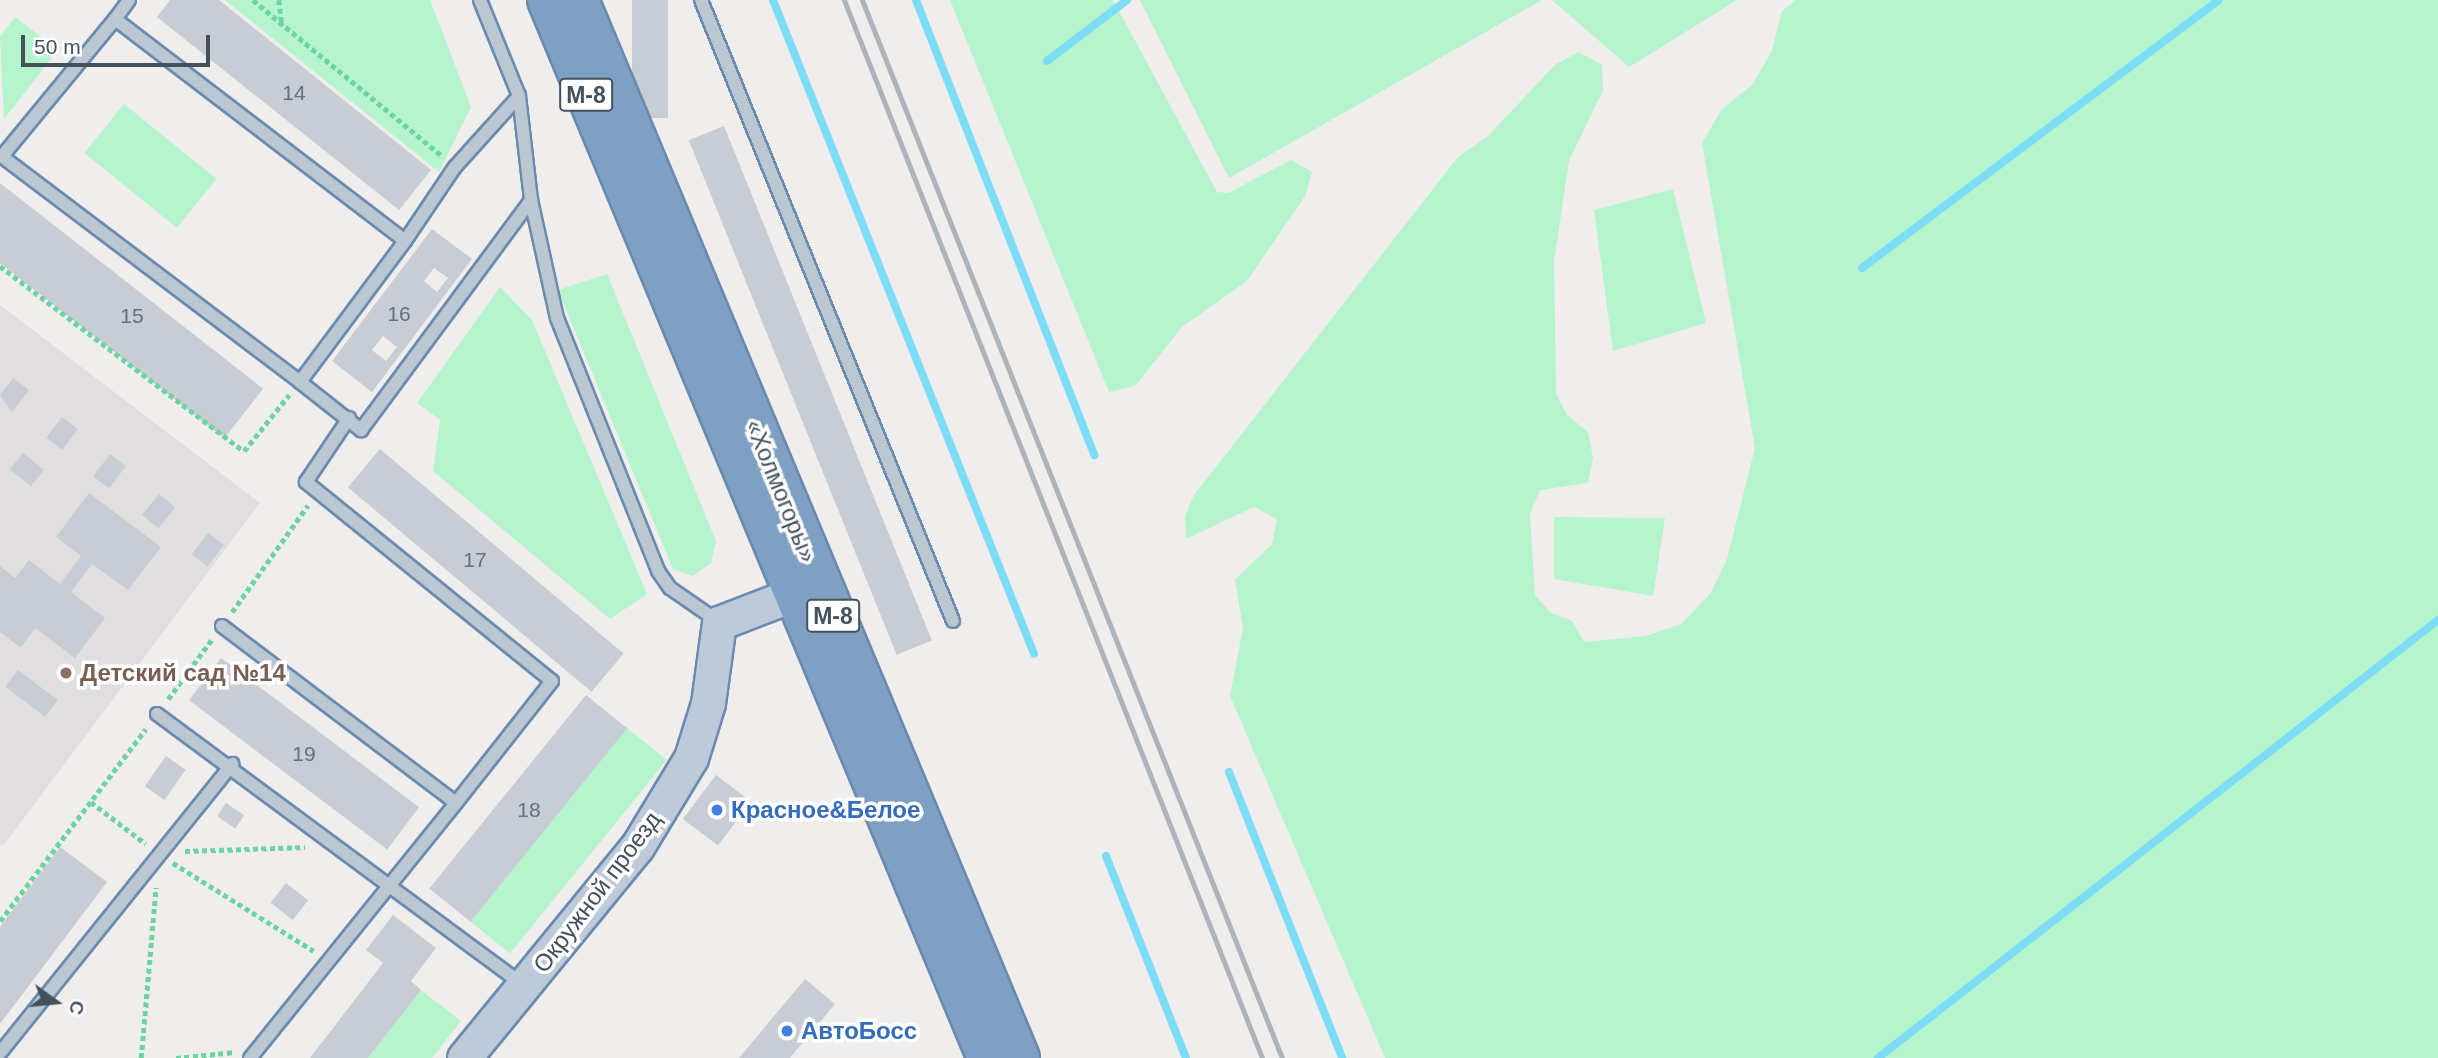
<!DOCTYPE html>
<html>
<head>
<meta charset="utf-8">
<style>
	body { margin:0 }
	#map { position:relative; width:2438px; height:1058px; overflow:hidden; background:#f0eded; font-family:Helvetica,sans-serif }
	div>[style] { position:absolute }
	.education>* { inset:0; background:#e1dedf }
	.green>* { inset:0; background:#b5f4cd; transform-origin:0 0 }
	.stream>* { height:8px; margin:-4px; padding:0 4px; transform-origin:4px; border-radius:4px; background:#7dddf6 }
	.building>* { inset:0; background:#c8ccd4; transform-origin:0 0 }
	.path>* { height:4.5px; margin-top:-2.25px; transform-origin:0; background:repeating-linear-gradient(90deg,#6ad5a0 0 5px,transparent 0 8.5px) }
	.roads { filter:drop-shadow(2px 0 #6a8aae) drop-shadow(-2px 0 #6a8aae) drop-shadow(0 2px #6a8aae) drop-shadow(0 -2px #6a8aae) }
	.lane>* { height:12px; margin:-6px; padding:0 6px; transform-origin:6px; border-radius:6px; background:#bcc8d1 }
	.secondary>* { height:33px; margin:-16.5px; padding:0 16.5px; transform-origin:16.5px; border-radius:16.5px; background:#bdcad9 }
	.highway>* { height:38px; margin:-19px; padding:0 19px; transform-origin:19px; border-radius:19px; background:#7fa0c2 }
	.rail>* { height:5px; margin:-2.5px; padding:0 2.5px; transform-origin:2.5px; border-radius:2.5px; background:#aeb2b9 }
	.dots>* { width:19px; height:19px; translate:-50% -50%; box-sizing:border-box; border:4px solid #fff; border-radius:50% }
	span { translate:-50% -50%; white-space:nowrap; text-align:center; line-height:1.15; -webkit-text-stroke:7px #fff; paint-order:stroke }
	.number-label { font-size:21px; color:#64707b }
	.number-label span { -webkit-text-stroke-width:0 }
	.shield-label span { padding:2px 5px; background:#fff; border:2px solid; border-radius:5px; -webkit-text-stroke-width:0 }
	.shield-label { font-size:23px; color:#43515d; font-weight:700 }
	.street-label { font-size:24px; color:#43515d }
	.education-label { font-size:24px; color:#785e54; font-weight:700 }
	.left { translate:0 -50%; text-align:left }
	.shop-label { font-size:24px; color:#366cbe; font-weight:700 }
	.north { position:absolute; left:21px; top:967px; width:70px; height:70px; -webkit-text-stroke:5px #fff; paint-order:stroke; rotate:105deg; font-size:19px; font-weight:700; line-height:28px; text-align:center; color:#43515d }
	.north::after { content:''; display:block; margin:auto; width:24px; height:32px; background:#43515d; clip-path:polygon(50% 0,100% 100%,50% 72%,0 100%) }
	.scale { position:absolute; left:21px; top:35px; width:189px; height:32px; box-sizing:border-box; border:4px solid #43515d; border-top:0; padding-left:9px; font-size:21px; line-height:24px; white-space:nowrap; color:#43515d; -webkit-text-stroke:5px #fff; paint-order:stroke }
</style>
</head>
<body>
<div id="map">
	<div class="education">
		<div style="clip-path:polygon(0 305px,260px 503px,3px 846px,0 844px)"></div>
	</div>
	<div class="green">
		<div style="clip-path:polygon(225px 0,430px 0,471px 107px,439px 172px)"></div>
		<div style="clip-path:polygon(950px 0,1113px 0,1217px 192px,1228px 193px,1291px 160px,1312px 172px,1305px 196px,1247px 281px,1182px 327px,1135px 386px,1109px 392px)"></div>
		<div style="clip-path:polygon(1140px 0,1542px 0,1229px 178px)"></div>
		<div style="clip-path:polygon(1552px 0,1737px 0,1629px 67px)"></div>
		<div style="clip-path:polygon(1796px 0,2438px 0,2438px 1058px,1385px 1058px,1230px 696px,1243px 628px,1235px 580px,1272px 544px,1277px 519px,1254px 507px,1186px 539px,1185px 516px,1194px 495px,1458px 157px,1487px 137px,1556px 64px,1579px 52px,1602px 65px,1603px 90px,1569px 161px,1554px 261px,1556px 393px,1567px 415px,1588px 432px,1593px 458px,1588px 483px,1540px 490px,1530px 514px,1535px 595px,1550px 612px,1572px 621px,1584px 642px,1646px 636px,1681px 624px,1710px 594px,1727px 559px,1755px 448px,1702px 143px,1722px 109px,1752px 85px,1772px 51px,1782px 11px)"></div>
		<div style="clip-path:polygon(15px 17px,58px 50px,4px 119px,0 37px)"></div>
		<div style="left:124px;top:104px;width:119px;height:63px;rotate:39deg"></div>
		<div style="clip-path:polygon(1673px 189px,1706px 323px,1613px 351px,1594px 210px)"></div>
		<div style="clip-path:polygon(607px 274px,716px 541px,711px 563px,693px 576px,673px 569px,558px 290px)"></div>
		<div style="clip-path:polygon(500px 287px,532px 320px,647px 594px,610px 619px,433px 471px,440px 420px,417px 403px)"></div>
		<div style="clip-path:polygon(1554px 517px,1665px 518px,1653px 596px,1554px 579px)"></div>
		<div style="left:627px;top:728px;width:51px;height:249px;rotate:39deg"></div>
		<div style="clip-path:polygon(421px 990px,461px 1021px,432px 1058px,368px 1058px)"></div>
	</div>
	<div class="stream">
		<div style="left:773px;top:0;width:704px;rotate:68.24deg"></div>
		<div style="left:916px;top:0;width:489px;rotate:68.6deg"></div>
		<div style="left:1047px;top:61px;width:101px;rotate:-37.3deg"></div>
		<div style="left:1862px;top:268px;width:446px;rotate:-36.9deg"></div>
		<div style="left:1229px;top:772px;width:308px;rotate:68.4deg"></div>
		<div style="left:1106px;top:856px;width:217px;rotate:68.4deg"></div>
		<div style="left:1878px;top:1058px;width:711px;rotate:-38.03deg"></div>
	</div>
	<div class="building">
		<div style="clip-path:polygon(170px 0,219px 0,431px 170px,399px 210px,157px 17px)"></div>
		<div style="left:632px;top:0;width:36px;height:118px"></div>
		<div style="left:724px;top:126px;width:555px;height:38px;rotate:68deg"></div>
		<div style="left:0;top:183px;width:334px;height:63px;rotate:38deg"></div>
		<div style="clip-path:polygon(evenodd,432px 229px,472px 259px,372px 392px,332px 361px,432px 229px,434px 268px,448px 278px,437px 292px,424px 281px,434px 268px,432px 229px,383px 336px,397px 347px,386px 361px,372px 350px,383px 336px)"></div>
		<div style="clip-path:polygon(13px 378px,29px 390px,12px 412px,0 395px)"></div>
		<div style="left:62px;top:417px;width:20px;height:26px;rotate:37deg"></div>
		<div style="left:380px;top:449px;width:318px;height:50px;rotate:40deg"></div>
		<div style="left:23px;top:453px;width:27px;height:21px;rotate:39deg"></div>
		<div style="left:110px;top:454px;width:20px;height:28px;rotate:37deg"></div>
		<div style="clip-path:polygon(89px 493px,161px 547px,128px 590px,92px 564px,71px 592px,105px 618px,75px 658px,35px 628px,21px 648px,0 632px,0 566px,15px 578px,29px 560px,60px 584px,81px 556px,56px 537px)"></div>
		<div style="left:159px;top:494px;width:21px;height:27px;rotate:39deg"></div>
		<div style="left:208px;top:533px;width:20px;height:27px;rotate:37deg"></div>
		<div style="left:221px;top:658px;width:248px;height:53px;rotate:37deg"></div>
		<div style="left:18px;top:670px;width:50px;height:21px;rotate:37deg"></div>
		<div style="left:586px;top:695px;width:53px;height:249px;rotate:39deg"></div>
		<div style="left:166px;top:756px;width:24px;height:37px;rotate:35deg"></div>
		<div style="left:716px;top:775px;width:44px;height:55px;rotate:37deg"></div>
		<div style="left:226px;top:803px;width:22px;height:16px;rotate:34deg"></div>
		<div style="clip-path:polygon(60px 847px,107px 882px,0 1024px,0 927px)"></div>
		<div style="left:286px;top:883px;width:28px;height:25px;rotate:38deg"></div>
		<div style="clip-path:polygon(393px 915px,436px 948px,411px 981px,421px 990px,368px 1058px,310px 1058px,383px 963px,366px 950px)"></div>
		<div style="clip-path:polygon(805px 979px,835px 1004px,790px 1058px,739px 1058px)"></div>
	</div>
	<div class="path">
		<div style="left:253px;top:0;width:244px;rotate:39.5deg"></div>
		<div style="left:279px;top:0;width:23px;rotate:83deg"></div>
		<div style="left:0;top:266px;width:306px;rotate:37.2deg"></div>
		<div style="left:244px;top:451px;width:72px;rotate:-51.2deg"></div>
		<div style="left:232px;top:612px;width:131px;rotate:-54.6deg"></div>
		<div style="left:168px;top:699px;width:74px;rotate:-53.7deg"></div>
		<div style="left:91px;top:802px;width:69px;rotate:37.4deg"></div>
		<div style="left:185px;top:851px;width:120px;rotate:-1.9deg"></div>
		<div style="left:173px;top:863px;width:166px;rotate:32deg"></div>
		<div style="left:0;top:921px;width:241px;rotate:-52.8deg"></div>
		<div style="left:141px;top:1058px;width:171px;rotate:-85deg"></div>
		<div style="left:176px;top:1058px;width:59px;rotate:-5.8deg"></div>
	</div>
	<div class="roads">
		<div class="lane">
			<div style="left:129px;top:0;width:24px;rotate:126deg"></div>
			<div style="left:115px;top:19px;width:365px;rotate:37.4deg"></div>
			<div style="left:405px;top:241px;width:89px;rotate:-56deg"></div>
			<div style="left:455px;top:167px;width:96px;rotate:-48deg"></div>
			<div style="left:480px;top:0;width:104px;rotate:67.9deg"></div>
			<div style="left:519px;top:96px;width:105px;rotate:83.4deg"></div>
			<div style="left:531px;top:200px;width:121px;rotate:77.6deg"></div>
			<div style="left:557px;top:318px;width:272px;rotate:68.2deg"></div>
			<div style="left:658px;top:571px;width:21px;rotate:55deg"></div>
			<div style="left:670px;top:588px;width:60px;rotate:34.8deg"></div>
			<div style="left:701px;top:0;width:670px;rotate:67.91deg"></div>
			<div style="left:0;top:155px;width:376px;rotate:37.1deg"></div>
			<div style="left:3px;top:155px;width:176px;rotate:-50.5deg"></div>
			<div style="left:405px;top:241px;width:176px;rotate:126.7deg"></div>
			<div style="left:300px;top:382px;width:78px;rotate:38.2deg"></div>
			<div style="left:361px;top:430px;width:286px;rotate:-53.5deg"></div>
			<div style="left:349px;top:418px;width:77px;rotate:123.9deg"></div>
			<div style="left:306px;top:482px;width:316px;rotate:39deg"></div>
			<div style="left:552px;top:681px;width:155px;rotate:128.2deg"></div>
			<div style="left:222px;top:626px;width:293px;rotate:37.1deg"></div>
			<div style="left:456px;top:803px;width:328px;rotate:128.9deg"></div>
			<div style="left:157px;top:714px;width:454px;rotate:36.5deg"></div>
			<div style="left:0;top:1053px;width:371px;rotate:-51.2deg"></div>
		</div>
		<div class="secondary">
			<div style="left:464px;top:1058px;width:273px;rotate:-50.7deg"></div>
			<div style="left:637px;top:847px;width:104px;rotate:-58.8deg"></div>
			<div style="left:691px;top:758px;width:58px;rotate:-72.8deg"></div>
			<div style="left:708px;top:703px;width:81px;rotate:-82.2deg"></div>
			<div style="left:719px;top:623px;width:78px;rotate:-21deg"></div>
		</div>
		<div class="highway">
			<div style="left:547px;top:0;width:1146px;rotate:67.42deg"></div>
			<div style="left:579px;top:0;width:1146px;rotate:67.37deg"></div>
		</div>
	</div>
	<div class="rail">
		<div style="left:844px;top:0;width:1138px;rotate:68.44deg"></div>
		<div style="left:862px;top:0;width:1138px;rotate:68.35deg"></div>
	</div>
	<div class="dots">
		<div style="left:66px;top:673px;background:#8d6e63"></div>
		<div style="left:717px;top:810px;background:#3f7fe0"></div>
		<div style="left:787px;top:1031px;background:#3f7fe0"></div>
	</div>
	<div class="number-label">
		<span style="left:294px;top:93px">14</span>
		<span style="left:399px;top:314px">16</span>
		<span style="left:132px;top:316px">15</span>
		<span style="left:475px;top:560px">17</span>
		<span style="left:304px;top:754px">19</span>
		<span style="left:529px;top:810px">18</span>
	</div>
	<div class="shield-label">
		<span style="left:586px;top:95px">М-8</span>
		<span style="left:833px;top:616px">М-8</span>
	</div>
	<div class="street-label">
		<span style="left:781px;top:491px;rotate:68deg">«Холмогоры»</span>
		<span style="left:597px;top:892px;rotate:-53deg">Окружной проезд</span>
	</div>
	<div class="education-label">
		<span class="left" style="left:80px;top:673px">Детский сад №14</span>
	</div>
	<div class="shop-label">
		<span class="left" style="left:731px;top:810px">Красное&amp;Белое</span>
		<span class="left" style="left:801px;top:1031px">АвтоБосс</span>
	</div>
	<div class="north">С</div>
	<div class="scale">50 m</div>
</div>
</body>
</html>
